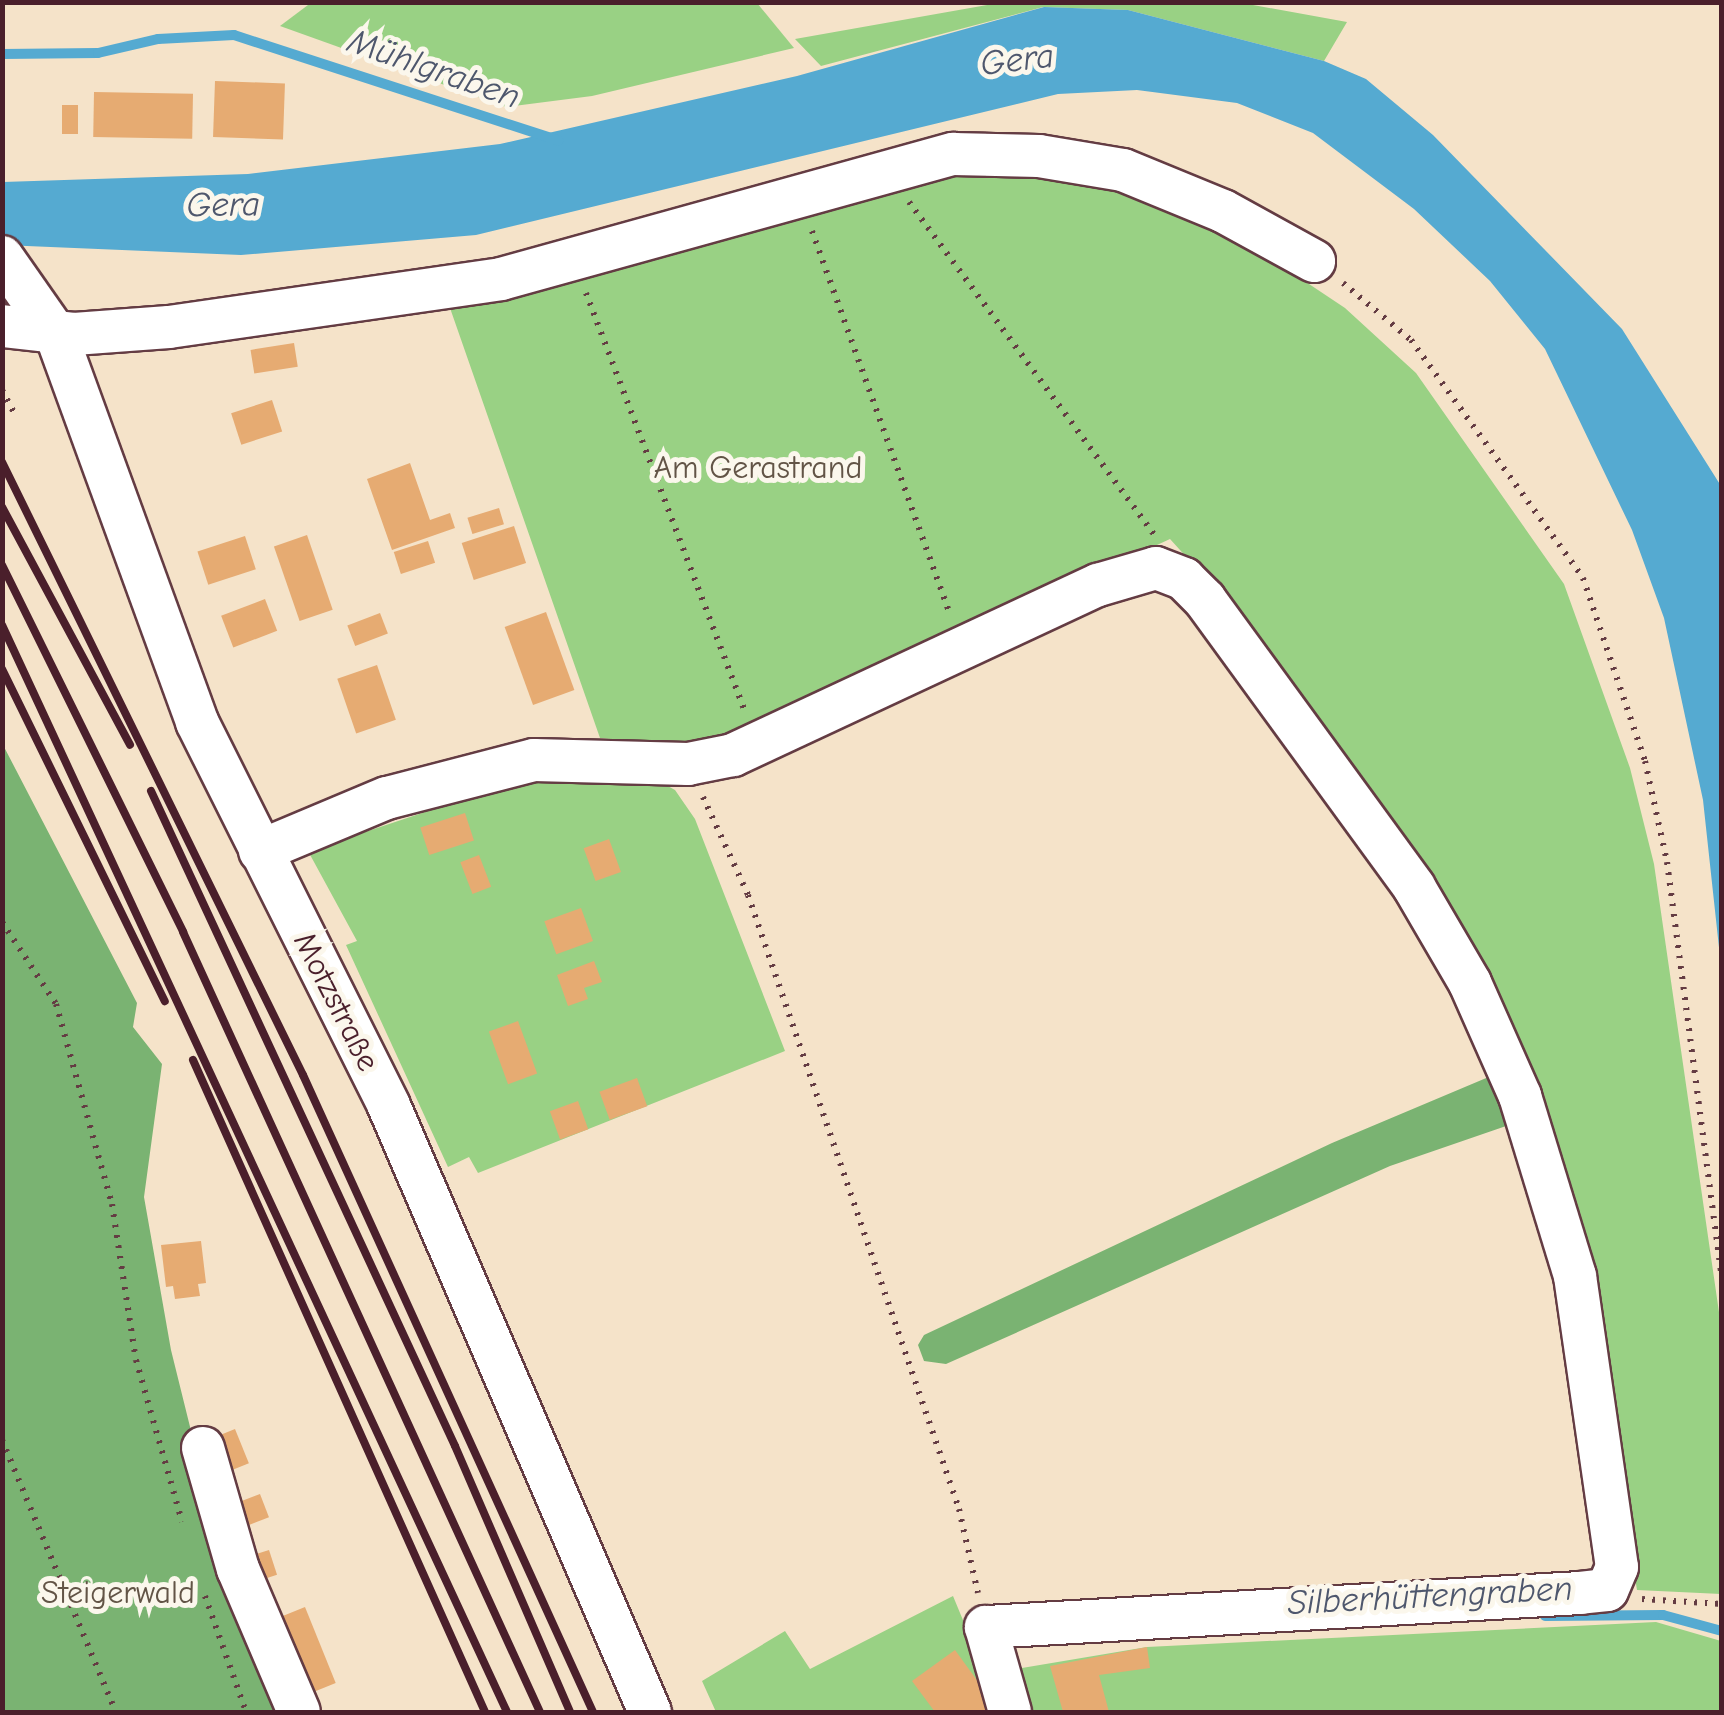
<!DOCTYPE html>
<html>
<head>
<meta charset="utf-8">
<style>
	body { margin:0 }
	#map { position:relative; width:1724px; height:1715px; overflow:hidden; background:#f5e3c9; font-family:"Comic Neue",sans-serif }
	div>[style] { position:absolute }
	.green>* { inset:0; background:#99d184 }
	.forest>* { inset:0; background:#7ab372 }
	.water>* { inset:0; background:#55aad1 }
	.stream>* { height:10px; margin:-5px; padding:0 5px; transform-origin:5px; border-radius:5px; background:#55aad1 }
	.building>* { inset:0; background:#e6ab72; transform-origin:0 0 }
	.path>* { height:6px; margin-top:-3px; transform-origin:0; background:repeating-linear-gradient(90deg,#643c43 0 2.5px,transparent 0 10.5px) }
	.roads { filter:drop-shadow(2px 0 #643c43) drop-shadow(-2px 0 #643c43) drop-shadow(0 2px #643c43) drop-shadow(0 -2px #643c43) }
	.minor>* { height:42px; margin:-21px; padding:0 21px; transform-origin:21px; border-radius:21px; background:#fff }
	.rail>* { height:8px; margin:-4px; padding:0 4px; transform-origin:4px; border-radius:4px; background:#4a1f2b }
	span { translate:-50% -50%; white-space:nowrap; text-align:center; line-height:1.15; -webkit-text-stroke:10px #fbf7ec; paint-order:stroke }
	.park-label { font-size:32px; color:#625446 }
	.street-label { font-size:32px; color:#4a1f2b }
	.water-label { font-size:35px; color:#4e576d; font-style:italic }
	.frame { position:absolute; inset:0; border:5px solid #4a1f2b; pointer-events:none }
</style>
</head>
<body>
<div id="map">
	<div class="green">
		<div style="clip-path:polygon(312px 2px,757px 3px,794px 48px,592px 96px,506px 107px,280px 26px)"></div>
		<div style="clip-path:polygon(1004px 2px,1242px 3px,1347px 22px,1324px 61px,1128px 10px,1043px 7px,821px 66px,795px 39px)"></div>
		<div style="clip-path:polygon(959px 167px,1120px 185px,1279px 264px,1345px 308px,1416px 373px,1564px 584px,1630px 768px,1654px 864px,1721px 1326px,1721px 1594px,1637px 1590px,1584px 1269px,1534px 1095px,1220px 594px,1170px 539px,739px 737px,693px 747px,600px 738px,450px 308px)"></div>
		<div style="clip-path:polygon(539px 774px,655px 779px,675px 790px,695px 819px,785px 1051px,478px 1173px,469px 1157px,448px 1167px,346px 945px,357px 941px,308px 851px)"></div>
		<div style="clip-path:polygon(953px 1596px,1001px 1712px,716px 1712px,702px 1681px,785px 1631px,810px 1669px)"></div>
		<div style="clip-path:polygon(1656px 1622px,1721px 1641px,1721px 1712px,1030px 1712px,1016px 1669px,1147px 1647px)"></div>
	</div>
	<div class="forest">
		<div style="clip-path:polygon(2px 743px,137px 1003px,133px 1027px,162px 1064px,144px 1197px,171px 1350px,195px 1447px,291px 1712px,3px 1712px)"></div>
		<div style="clip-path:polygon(1491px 1076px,1509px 1125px,1390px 1166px,946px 1364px,924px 1361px,918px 1345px,924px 1335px,1332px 1143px)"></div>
	</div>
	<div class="water">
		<div style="clip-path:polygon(1044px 7px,1128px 10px,1324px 61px,1366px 79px,1433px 135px,1622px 329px,1721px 486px,1721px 966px,1703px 800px,1664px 618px,1632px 530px,1545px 349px,1490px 281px,1414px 209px,1313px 133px,1237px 103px,1137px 90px,1058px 94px,476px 235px,241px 255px,3px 245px,3px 182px,248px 174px,500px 144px,797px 76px)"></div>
	</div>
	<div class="stream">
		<div style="left:2px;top:54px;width:96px;rotate:-0.6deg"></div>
		<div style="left:98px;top:53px;width:62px;rotate:-13.1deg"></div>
		<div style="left:158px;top:39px;width:76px;rotate:-3deg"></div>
		<div style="left:234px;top:35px;width:341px;rotate:18deg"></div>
		<div style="left:1545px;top:1616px;width:118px;rotate:-0.5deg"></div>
		<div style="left:1663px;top:1615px;width:61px;rotate:15.2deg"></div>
	</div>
	<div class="building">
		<div style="left:215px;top:81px;width:70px;height:56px;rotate:2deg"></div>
		<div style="left:94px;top:92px;width:99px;height:45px;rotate:1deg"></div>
		<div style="left:62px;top:105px;width:16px;height:29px"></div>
		<div style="left:294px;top:343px;width:24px;height:44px;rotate:81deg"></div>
		<div style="left:272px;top:400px;width:33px;height:43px;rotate:72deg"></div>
		<div style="clip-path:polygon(410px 463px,430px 520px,450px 513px,455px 528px,392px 550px,367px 479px)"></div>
		<div style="left:499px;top:508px;width:17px;height:33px;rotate:73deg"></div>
		<div style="left:514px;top:526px;width:39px;height:55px;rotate:72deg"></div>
		<div style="left:307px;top:535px;width:79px;height:35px;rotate:71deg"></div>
		<div style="left:245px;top:536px;width:35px;height:50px;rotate:72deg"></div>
		<div style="left:428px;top:541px;width:23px;height:36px;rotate:72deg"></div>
		<div style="left:265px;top:599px;width:34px;height:47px;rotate:69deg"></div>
		<div style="left:546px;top:612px;width:83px;height:44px;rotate:70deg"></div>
		<div style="left:380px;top:613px;width:22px;height:35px;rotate:69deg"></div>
		<div style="left:377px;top:665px;width:58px;height:42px;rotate:71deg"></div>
		<div style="left:465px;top:813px;width:29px;height:47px;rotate:72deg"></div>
		<div style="left:609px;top:839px;width:35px;height:27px;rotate:70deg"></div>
		<div style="left:479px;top:855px;width:34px;height:20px;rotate:69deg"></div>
		<div style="left:581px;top:908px;width:35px;height:39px;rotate:70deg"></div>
		<div style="clip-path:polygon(594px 961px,602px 982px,584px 988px,588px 999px,568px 1006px,557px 975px)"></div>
		<div style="left:518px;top:1021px;width:56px;height:31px;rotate:70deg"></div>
		<div style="left:637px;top:1078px;width:30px;height:40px;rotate:70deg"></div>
		<div style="left:578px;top:1101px;width:30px;height:30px;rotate:70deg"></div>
		<div style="clip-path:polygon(201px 1241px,206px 1283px,198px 1284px,200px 1296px,175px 1299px,173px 1286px,166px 1287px,161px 1245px)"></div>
		<div style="left:235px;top:1429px;width:37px;height:28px;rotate:68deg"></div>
		<div style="left:260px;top:1494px;width:25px;height:28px;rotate:69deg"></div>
		<div style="left:269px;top:1550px;width:26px;height:28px;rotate:72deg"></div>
		<div style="left:305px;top:1607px;width:82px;height:34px;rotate:68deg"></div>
		<div style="clip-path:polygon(1147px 1647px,1150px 1668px,1099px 1675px,1109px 1712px,1063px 1712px,1050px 1666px)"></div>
		<div style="clip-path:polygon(955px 1650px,1000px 1712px,935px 1712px,912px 1681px)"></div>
	</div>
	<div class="path">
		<div style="left:909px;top:202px;width:413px;rotate:53.6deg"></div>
		<div style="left:812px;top:231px;width:407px;rotate:70.2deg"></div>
		<div style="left:1343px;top:283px;width:89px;rotate:40deg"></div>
		<div style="left:1411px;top:340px;width:294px;rotate:54.1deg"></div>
		<div style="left:1583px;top:578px;width:193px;rotate:71.3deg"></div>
		<div style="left:1645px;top:761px;width:103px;rotate:77.7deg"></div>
		<div style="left:1667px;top:862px;width:419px;rotate:82.5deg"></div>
		<div style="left:586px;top:293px;width:447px;rotate:69.2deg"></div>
		<div style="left:2px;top:390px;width:30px;rotate:62deg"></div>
		<div style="left:703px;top:797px;width:108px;rotate:65.3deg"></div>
		<div style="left:748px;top:895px;width:649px;rotate:71.03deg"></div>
		<div style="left:959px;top:1509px;width:86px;rotate:77.3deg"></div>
		<div style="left:2px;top:922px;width:98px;rotate:56.6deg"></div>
		<div style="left:56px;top:1004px;width:208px;rotate:74.4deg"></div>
		<div style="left:112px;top:1204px;width:158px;rotate:81.3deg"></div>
		<div style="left:136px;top:1360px;width:168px;rotate:74.1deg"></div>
		<div style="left:2px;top:1440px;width:295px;rotate:67.3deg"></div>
		<div style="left:205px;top:1596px;width:123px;rotate:70.5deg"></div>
		<div style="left:1642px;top:1599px;width:80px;rotate:3.6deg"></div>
	</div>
	<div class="roads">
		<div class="minor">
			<div style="left:2px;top:257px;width:94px;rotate:55deg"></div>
			<div style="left:56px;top:334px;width:413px;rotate:70deg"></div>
			<div style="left:197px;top:722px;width:429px;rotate:63.4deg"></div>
			<div style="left:389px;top:1106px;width:660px;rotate:66.7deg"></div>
			<div style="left:2px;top:326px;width:72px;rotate:6.3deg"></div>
			<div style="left:74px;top:334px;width:95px;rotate:-4.2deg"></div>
			<div style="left:169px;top:327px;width:335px;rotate:-8.2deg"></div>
			<div style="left:501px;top:279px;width:469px;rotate:-15.5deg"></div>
			<div style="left:953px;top:154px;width:86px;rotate:1.3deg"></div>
			<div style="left:1039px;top:156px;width:85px;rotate:9.5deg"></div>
			<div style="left:1123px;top:170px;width:108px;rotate:22.3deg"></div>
			<div style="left:1223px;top:211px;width:104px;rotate:28.8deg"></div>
			<div style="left:260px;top:851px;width:138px;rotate:-22.7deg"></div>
			<div style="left:387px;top:798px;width:152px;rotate:-14.5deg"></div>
			<div style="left:534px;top:760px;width:154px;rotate:1.5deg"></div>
			<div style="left:688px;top:764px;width:46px;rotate:-11.3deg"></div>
			<div style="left:733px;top:755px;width:403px;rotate:-25deg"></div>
			<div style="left:1098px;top:585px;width:60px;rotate:-16.3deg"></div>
			<div style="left:1156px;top:568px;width:30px;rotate:21deg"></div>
			<div style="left:1184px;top:579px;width:30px;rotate:45deg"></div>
			<div style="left:1205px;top:600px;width:355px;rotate:53.9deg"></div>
			<div style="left:1414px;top:887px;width:111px;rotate:59.7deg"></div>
			<div style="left:1470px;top:983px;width:124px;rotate:66.1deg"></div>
			<div style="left:1520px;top:1096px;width:188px;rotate:73deg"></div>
			<div style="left:1575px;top:1276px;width:294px;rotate:81.8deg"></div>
			<div style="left:1617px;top:1567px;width:25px;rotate:113deg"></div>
			<div style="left:1607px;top:1590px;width:27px;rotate:174deg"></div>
			<div style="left:1580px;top:1593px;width:595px;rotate:176.72deg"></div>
			<div style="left:986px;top:1627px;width:88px;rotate:74.2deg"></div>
			<div style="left:203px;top:1448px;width:126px;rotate:73.9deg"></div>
			<div style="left:238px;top:1569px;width:155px;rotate:66.9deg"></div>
		</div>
	</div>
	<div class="rail">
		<div style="left:2px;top:462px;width:683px;rotate:63.85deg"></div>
		<div style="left:303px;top:1075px;width:700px;rotate:65.52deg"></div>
		<div style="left:2px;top:507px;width:270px;rotate:61.7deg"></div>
		<div style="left:2px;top:565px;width:409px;rotate:63.7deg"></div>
		<div style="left:183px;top:932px;width:858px;rotate:65.41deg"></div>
		<div style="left:2px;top:625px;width:1199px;rotate:65.08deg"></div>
		<div style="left:2px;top:669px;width:370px;rotate:63.9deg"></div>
		<div style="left:151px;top:791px;width:722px;rotate:65.1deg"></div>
		<div style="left:455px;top:1446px;width:290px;rotate:66.6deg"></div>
		<div style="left:193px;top:1060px;width:714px;rotate:65.87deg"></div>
	</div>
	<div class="park-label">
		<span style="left:758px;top:468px">Am Gerastrand</span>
		<span style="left:118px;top:1593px">Steigerwald</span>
	</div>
	<div class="street-label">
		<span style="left:336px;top:1002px;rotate:63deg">Motzstraße</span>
	</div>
	<div class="water-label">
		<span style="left:1017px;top:60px;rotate:-7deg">Gera</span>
		<span style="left:434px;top:69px;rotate:19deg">Mühlgraben</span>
		<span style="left:223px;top:205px;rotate:-1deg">Gera</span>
		<span style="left:1430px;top:1596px;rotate:-3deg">Silberhüttengraben</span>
	</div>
	<div class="frame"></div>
</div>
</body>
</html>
